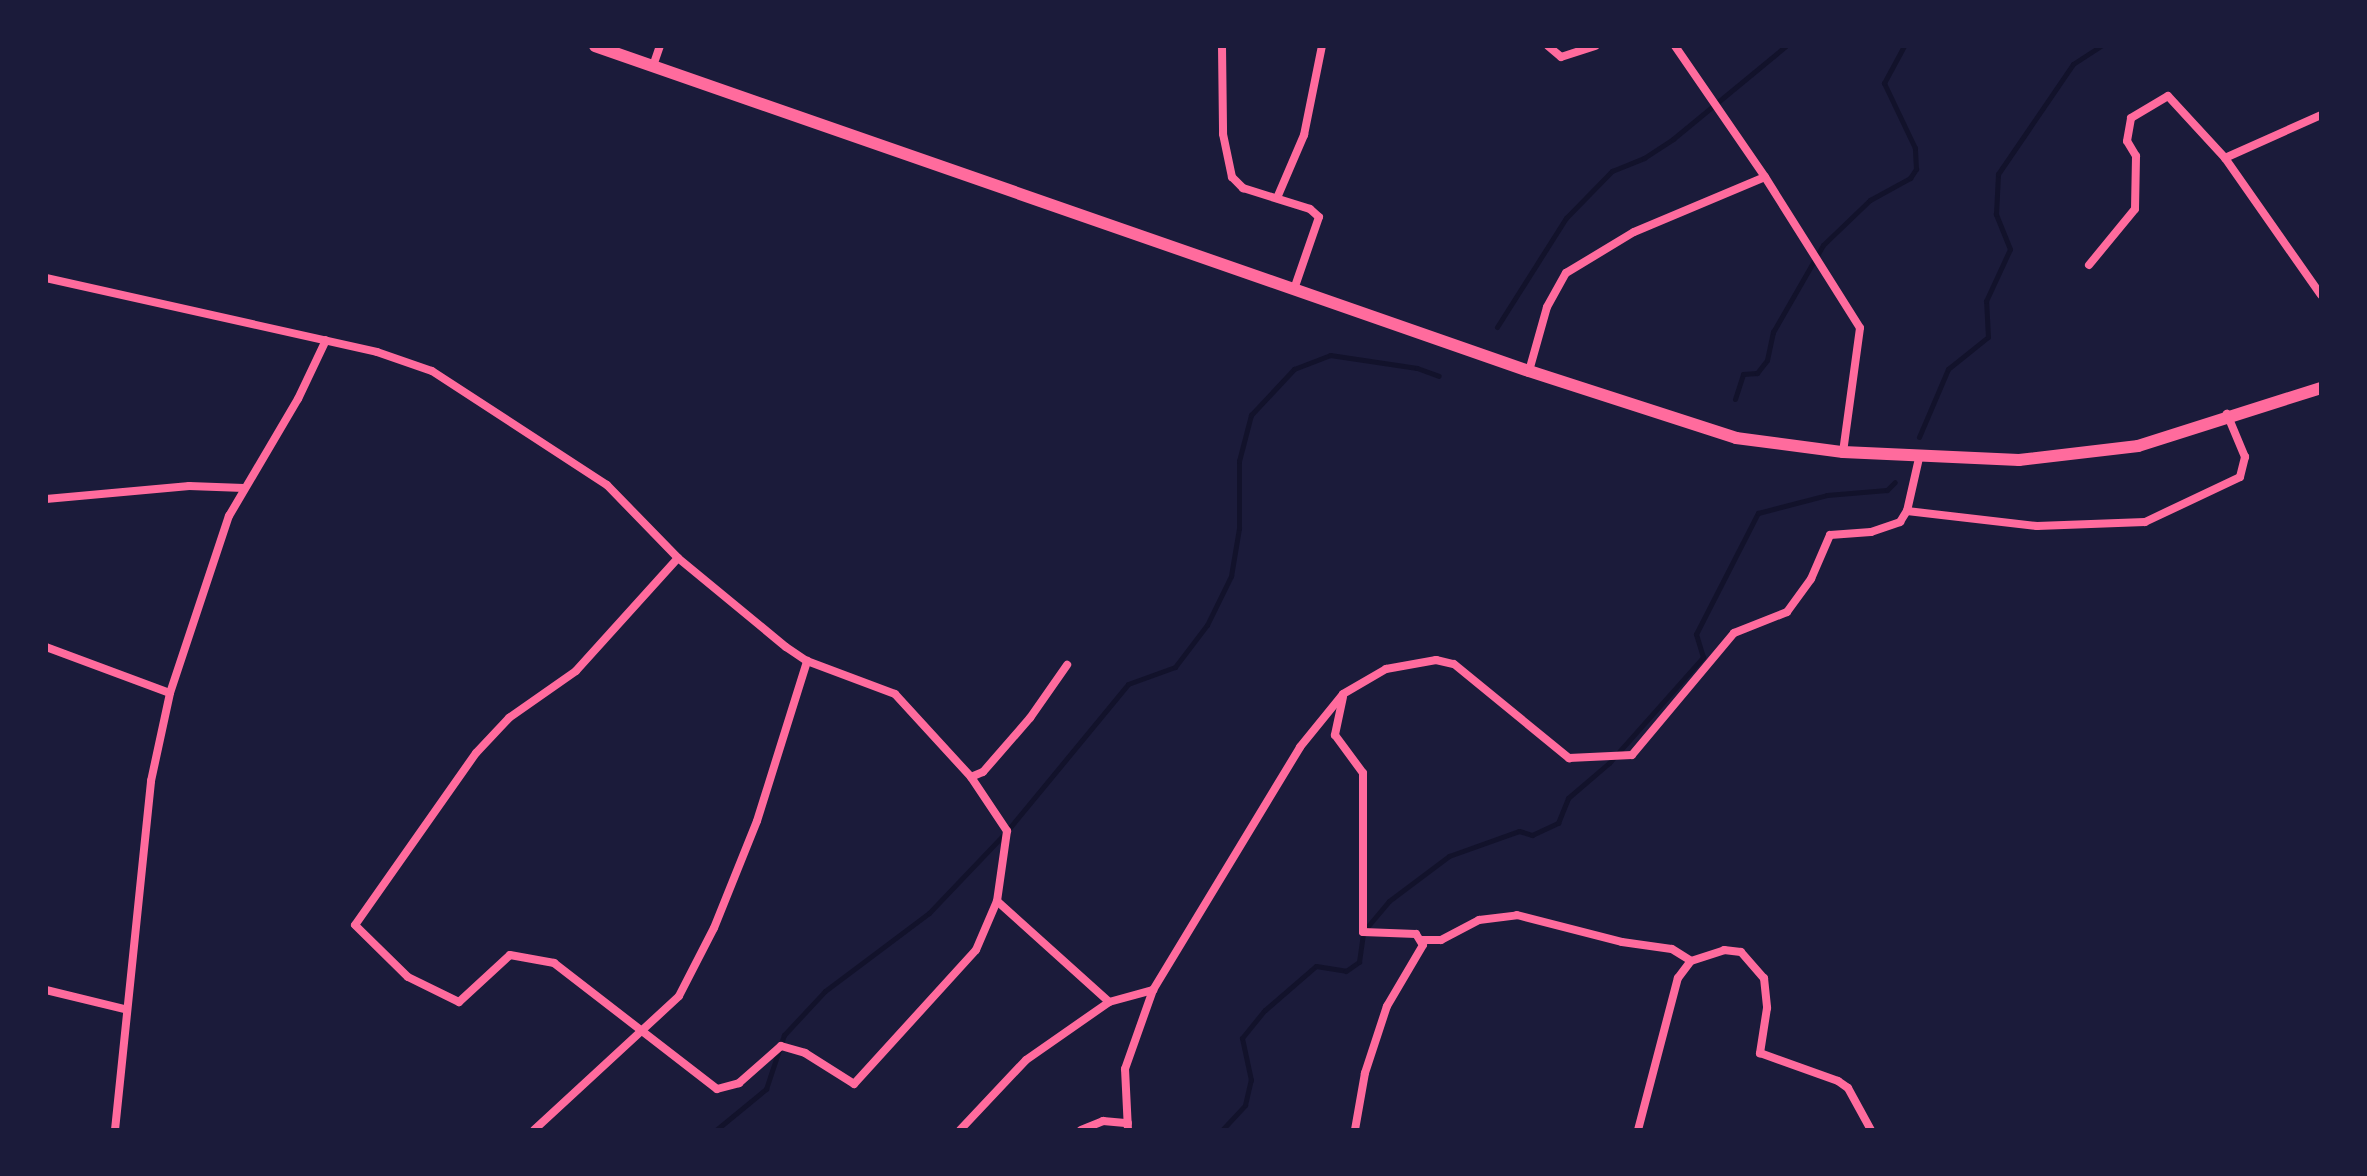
<!DOCTYPE html>
<html>
<head>
<meta charset="utf-8">
<style>
	body { margin:0 }
	#map { position:relative; width:2367px; height:1176px; overflow:hidden; background:#1b1b3a; font-family:Helvetica,sans-serif }
	div>[style] { position:absolute }
	.stream>* { height:5px; margin:-2.5px; padding:0 2.5px; transform-origin:2.5px; border-radius:2.5px; background:#12122b }
	.minor>* { height:8px; margin:-4px; padding:0 4px; transform-origin:4px; border-radius:4px; background:#ff6b9d }
	.trunk>* { height:12px; margin:-6px; padding:0 6px; transform-origin:6px; border-radius:6px; background:#ff6b9d }
	span { translate:-50% -50%; white-space:nowrap; text-align:center; line-height:1.15; -webkit-text-stroke:6px #1b1b3a; paint-order:stroke }
	.frame { position:absolute; inset:0; border:48px solid #1b1b3a; pointer-events:none }
</style>
</head>
<body>
<div id="map">
	<div class="stream">
		<div style="left:1497px;top:327px;width:129px;rotate:-57.7deg"></div>
		<div style="left:1566px;top:218px;width:66px;rotate:-45.6deg"></div>
		<div style="left:1612px;top:171px;width:35px;rotate:-22deg"></div>
		<div style="left:1644px;top:158px;width:35px;rotate:-33deg"></div>
		<div style="left:1673px;top:139px;width:146px;rotate:-39.5deg"></div>
		<div style="left:1735px;top:399px;width:26px;rotate:-72deg"></div>
		<div style="left:1743px;top:374px;width:14px;rotate:-4deg"></div>
		<div style="left:1757px;top:373px;width:16px;rotate:-52deg"></div>
		<div style="left:1767px;top:360px;width:29px;rotate:-78deg"></div>
		<div style="left:1773px;top:332px;width:100px;rotate:-60.1deg"></div>
		<div style="left:1823px;top:245px;width:65px;rotate:-43.8deg"></div>
		<div style="left:1870px;top:200px;width:46px;rotate:-28.8deg"></div>
		<div style="left:1910px;top:178px;width:11px;rotate:-56deg"></div>
		<div style="left:1916px;top:169px;width:21px;rotate:-93deg"></div>
		<div style="left:1915px;top:148px;width:72px;rotate:-115.5deg"></div>
		<div style="left:1884px;top:83px;width:42px;rotate:-61.6deg"></div>
		<div style="left:1919px;top:437px;width:74px;rotate:-66.9deg"></div>
		<div style="left:1948px;top:369px;width:51px;rotate:-38.7deg"></div>
		<div style="left:1988px;top:337px;width:36px;rotate:-93deg"></div>
		<div style="left:1986px;top:301px;width:57px;rotate:-65.2deg"></div>
		<div style="left:2010px;top:249px;width:38px;rotate:-112deg"></div>
		<div style="left:1996px;top:214px;width:40px;rotate:-87.1deg"></div>
		<div style="left:1998px;top:174px;width:133px;rotate:-55.7deg"></div>
		<div style="left:2073px;top:64px;width:33px;rotate:-33deg"></div>
		<div style="left:716px;top:1130px;width:65px;rotate:-39.4deg"></div>
		<div style="left:766px;top:1089px;width:57px;rotate:-71.6deg"></div>
		<div style="left:784px;top:1035px;width:60px;rotate:-47deg"></div>
		<div style="left:825px;top:991px;width:130px;rotate:-36.9deg"></div>
		<div style="left:929px;top:913px;width:113px;rotate:-46.4deg"></div>
		<div style="left:1007px;top:831px;width:190px;rotate:-50.5deg"></div>
		<div style="left:1128px;top:684px;width:50px;rotate:-19.9deg"></div>
		<div style="left:1175px;top:667px;width:53px;rotate:-52.7deg"></div>
		<div style="left:1207px;top:625px;width:55px;rotate:-63.9deg"></div>
		<div style="left:1231px;top:576px;width:49px;rotate:-80.5deg"></div>
		<div style="left:1239px;top:528px;width:67px;rotate:-90deg"></div>
		<div style="left:1239px;top:461px;width:48px;rotate:-75.4deg"></div>
		<div style="left:1251px;top:415px;width:63px;rotate:-46.9deg"></div>
		<div style="left:1294px;top:369px;width:39px;rotate:-21deg"></div>
		<div style="left:1330px;top:355px;width:88px;rotate:8.5deg"></div>
		<div style="left:1417px;top:368px;width:23px;rotate:20deg"></div>
		<div style="left:1222px;top:1130px;width:34px;rotate:-47deg"></div>
		<div style="left:1245px;top:1105px;width:26px;rotate:-77deg"></div>
		<div style="left:1251px;top:1080px;width:43px;rotate:-102.1deg"></div>
		<div style="left:1242px;top:1038px;width:36px;rotate:-51deg"></div>
		<div style="left:1265px;top:1010px;width:67px;rotate:-40.8deg"></div>
		<div style="left:1316px;top:966px;width:30px;rotate:9deg"></div>
		<div style="left:1346px;top:971px;width:16px;rotate:-35deg"></div>
		<div style="left:1359px;top:962px;width:30px;rotate:-82deg"></div>
		<div style="left:1363px;top:932px;width:40px;rotate:-50deg"></div>
		<div style="left:1389px;top:901px;width:75px;rotate:-36.9deg"></div>
		<div style="left:1449px;top:856px;width:74px;rotate:-19.7deg"></div>
		<div style="left:1519px;top:831px;width:14px;rotate:17deg"></div>
		<div style="left:1532px;top:835px;width:29px;rotate:-25deg"></div>
		<div style="left:1558px;top:823px;width:27px;rotate:-68deg"></div>
		<div style="left:1568px;top:798px;width:54px;rotate:-40.5deg"></div>
		<div style="left:1609px;top:763px;width:142px;rotate:-48.4deg"></div>
		<div style="left:1703px;top:657px;width:24px;rotate:-107deg"></div>
		<div style="left:1696px;top:634px;width:136px;rotate:-62.9deg"></div>
		<div style="left:1758px;top:513px;width:71px;rotate:-14.6deg"></div>
		<div style="left:1827px;top:495px;width:60px;rotate:-4.8deg"></div>
		<div style="left:1887px;top:490px;width:11px;rotate:-45deg"></div>
	</div>
	<div class="minor">
		<div style="left:1222px;top:46px;width:88px;rotate:89.3deg"></div>
		<div style="left:1223px;top:134px;width:44px;rotate:78.2deg"></div>
		<div style="left:1232px;top:177px;width:16px;rotate:45deg"></div>
		<div style="left:1243px;top:188px;width:70px;rotate:17.4deg"></div>
		<div style="left:1310px;top:209px;width:12px;rotate:42deg"></div>
		<div style="left:1319px;top:217px;width:76px;rotate:109.1deg"></div>
		<div style="left:1548px;top:46px;width:17px;rotate:40deg"></div>
		<div style="left:1561px;top:57px;width:36px;rotate:-18deg"></div>
		<div style="left:1675px;top:46px;width:159px;rotate:55.5deg"></div>
		<div style="left:653px;top:66px;width:21px;rotate:-71deg"></div>
		<div style="left:2225px;top:158px;width:105px;rotate:-24.1deg"></div>
		<div style="left:1277px;top:198px;width:69px;rotate:-66.8deg"></div>
		<div style="left:1304px;top:135px;width:91px;rotate:-78.6deg"></div>
		<div style="left:2089px;top:265px;width:72px;rotate:-50.6deg"></div>
		<div style="left:2135px;top:209px;width:53px;rotate:-88.9deg"></div>
		<div style="left:2136px;top:156px;width:17px;rotate:-121deg"></div>
		<div style="left:2127px;top:141px;width:23px;rotate:-80deg"></div>
		<div style="left:2131px;top:118px;width:43px;rotate:-30.7deg"></div>
		<div style="left:2168px;top:96px;width:84px;rotate:47.4deg"></div>
		<div style="left:2225px;top:158px;width:167px;rotate:55deg"></div>
		<div style="left:46px;top:278px;width:339px;rotate:12.6deg"></div>
		<div style="left:377px;top:352px;width:58px;rotate:19.1deg"></div>
		<div style="left:432px;top:371px;width:209px;rotate:33.1deg"></div>
		<div style="left:607px;top:485px;width:102px;rotate:45.8deg"></div>
		<div style="left:678px;top:558px;width:140px;rotate:39.5deg"></div>
		<div style="left:786px;top:647px;width:25px;rotate:34deg"></div>
		<div style="left:807px;top:661px;width:94px;rotate:20.6deg"></div>
		<div style="left:895px;top:694px;width:113px;rotate:47.5deg"></div>
		<div style="left:971px;top:777px;width:65px;rotate:56.3deg"></div>
		<div style="left:1007px;top:831px;width:71px;rotate:98.1deg"></div>
		<div style="left:997px;top:901px;width:151px;rotate:42deg"></div>
		<div style="left:1109px;top:1002px;width:46px;rotate:-15.3deg"></div>
		<div style="left:1529px;top:371px;width:66px;rotate:-74.3deg"></div>
		<div style="left:1547px;top:307px;width:39px;rotate:-61deg"></div>
		<div style="left:1566px;top:273px;width:79px;rotate:-31.1deg"></div>
		<div style="left:1634px;top:232px;width:142px;rotate:-22.8deg"></div>
		<div style="left:1765px;top:177px;width:178px;rotate:57.8deg"></div>
		<div style="left:1860px;top:328px;width:125px;rotate:97.8deg"></div>
		<div style="left:46px;top:499px;width:144px;rotate:-5.2deg"></div>
		<div style="left:189px;top:486px;width:55px;rotate:2.1deg"></div>
		<div style="left:1907px;top:511px;width:131px;rotate:6.6deg"></div>
		<div style="left:2037px;top:526px;width:108px;rotate:-2.1deg"></div>
		<div style="left:2145px;top:522px;width:105px;rotate:-25.3deg"></div>
		<div style="left:2240px;top:477px;width:21px;rotate:-76deg"></div>
		<div style="left:2245px;top:457px;width:47px;rotate:-112.7deg"></div>
		<div style="left:678px;top:558px;width:152px;rotate:132.1deg"></div>
		<div style="left:576px;top:671px;width:82px;rotate:145deg"></div>
		<div style="left:509px;top:718px;width:48px;rotate:133.3deg"></div>
		<div style="left:476px;top:753px;width:210px;rotate:125.1deg"></div>
		<div style="left:355px;top:925px;width:74px;rotate:44.5deg"></div>
		<div style="left:408px;top:977px;width:57px;rotate:26.1deg"></div>
		<div style="left:459px;top:1002px;width:69px;rotate:-42.7deg"></div>
		<div style="left:510px;top:955px;width:45px;rotate:10.3deg"></div>
		<div style="left:554px;top:963px;width:206px;rotate:37.7deg"></div>
		<div style="left:717px;top:1089px;width:23px;rotate:-15deg"></div>
		<div style="left:739px;top:1083px;width:56px;rotate:-41.4deg"></div>
		<div style="left:781px;top:1046px;width:25px;rotate:16deg"></div>
		<div style="left:805px;top:1053px;width:58px;rotate:32.3deg"></div>
		<div style="left:854px;top:1084px;width:181px;rotate:-47.7deg"></div>
		<div style="left:976px;top:950px;width:53px;rotate:-66.8deg"></div>
		<div style="left:46px;top:647px;width:132px;rotate:20.4deg"></div>
		<div style="left:1343px;top:697px;width:39px;rotate:102deg"></div>
		<div style="left:1335px;top:735px;width:47px;rotate:53.6deg"></div>
		<div style="left:1363px;top:773px;width:159px;rotate:90deg"></div>
		<div style="left:1363px;top:932px;width:53px;rotate:2.2deg"></div>
		<div style="left:1416px;top:934px;width:13px;rotate:58deg"></div>
		<div style="left:1423px;top:945px;width:71px;rotate:120.5deg"></div>
		<div style="left:1387px;top:1006px;width:71px;rotate:108.2deg"></div>
		<div style="left:1365px;top:1073px;width:58px;rotate:100deg"></div>
		<div style="left:971px;top:777px;width:13px;rotate:-23deg"></div>
		<div style="left:983px;top:772px;width:72px;rotate:-49deg"></div>
		<div style="left:1030px;top:718px;width:65px;rotate:-55.1deg"></div>
		<div style="left:1421px;top:940px;width:20px"></div>
		<div style="left:1441px;top:940px;width:43px;rotate:-27.8deg"></div>
		<div style="left:1479px;top:920px;width:38px;rotate:-7deg"></div>
		<div style="left:1517px;top:915px;width:108px;rotate:14.4deg"></div>
		<div style="left:1622px;top:942px;width:50px;rotate:8deg"></div>
		<div style="left:1672px;top:949px;width:22px;rotate:32deg"></div>
		<div style="left:46px;top:990px;width:80px;rotate:13.7deg"></div>
		<div style="left:115px;top:1130px;width:351px;rotate:-84.1deg"></div>
		<div style="left:151px;top:781px;width:90px;rotate:-77.8deg"></div>
		<div style="left:170px;top:693px;width:187px;rotate:-71.6deg"></div>
		<div style="left:229px;top:516px;width:136px;rotate:-59.5deg"></div>
		<div style="left:298px;top:399px;width:65px;rotate:-64.6deg"></div>
		<div style="left:534px;top:1130px;width:197px;rotate:-42.7deg"></div>
		<div style="left:679px;top:996px;width:76px;rotate:-62.8deg"></div>
		<div style="left:714px;top:928px;width:115px;rotate:-68.1deg"></div>
		<div style="left:757px;top:821px;width:168px;rotate:-72.6deg"></div>
		<div style="left:960px;top:1130px;width:96px;rotate:-46.7deg"></div>
		<div style="left:1026px;top:1060px;width:101px;rotate:-34.9deg"></div>
		<div style="left:1081px;top:1130px;width:24px;rotate:-22deg"></div>
		<div style="left:1103px;top:1121px;width:25px;rotate:5deg"></div>
		<div style="left:1128px;top:1130px;width:61px;rotate:-92.8deg"></div>
		<div style="left:1125px;top:1069px;width:84px;rotate:-70.5deg"></div>
		<div style="left:1153px;top:990px;width:284px;rotate:-58.8deg"></div>
		<div style="left:1300px;top:747px;width:68px;rotate:-50.9deg"></div>
		<div style="left:1343px;top:694px;width:50px;rotate:-30.2deg"></div>
		<div style="left:1386px;top:669px;width:51px;rotate:-10.2deg"></div>
		<div style="left:1436px;top:660px;width:18px;rotate:13deg"></div>
		<div style="left:1454px;top:664px;width:149px;rotate:39.3deg"></div>
		<div style="left:1569px;top:758px;width:63px;rotate:-2.7deg"></div>
		<div style="left:1632px;top:755px;width:159px;rotate:-50.1deg"></div>
		<div style="left:1734px;top:633px;width:57px;rotate:-21.6deg"></div>
		<div style="left:1787px;top:612px;width:41px;rotate:-54deg"></div>
		<div style="left:1811px;top:579px;width:48px;rotate:-66.6deg"></div>
		<div style="left:1830px;top:535px;width:41px;rotate:-4.2deg"></div>
		<div style="left:1871px;top:532px;width:31px;rotate:-19deg"></div>
		<div style="left:1900px;top:522px;width:13px;rotate:-58deg"></div>
		<div style="left:1907px;top:511px;width:58px;rotate:-77.2deg"></div>
		<div style="left:1638px;top:1130px;width:157px;rotate:-75.3deg"></div>
		<div style="left:1678px;top:978px;width:21px;rotate:-53deg"></div>
		<div style="left:1691px;top:961px;width:35px;rotate:-18deg"></div>
		<div style="left:1724px;top:950px;width:17px;rotate:7deg"></div>
		<div style="left:1741px;top:952px;width:35px;rotate:49deg"></div>
		<div style="left:1764px;top:978px;width:30px;rotate:84deg"></div>
		<div style="left:1767px;top:1008px;width:46px;rotate:98.8deg"></div>
		<div style="left:1760px;top:1053px;width:83px;rotate:19.7deg"></div>
		<div style="left:1838px;top:1081px;width:12px;rotate:35deg"></div>
		<div style="left:1848px;top:1088px;width:48px;rotate:61.3deg"></div>
	</div>
	<div class="trunk">
		<div style="left:595px;top:46px;width:989px;rotate:19.19deg"></div>
		<div style="left:1529px;top:371px;width:218px;rotate:17.9deg"></div>
		<div style="left:1736px;top:438px;width:108px;rotate:7.5deg"></div>
		<div style="left:1843px;top:452px;width:176px;rotate:2.6deg"></div>
		<div style="left:2019px;top:460px;width:120px;rotate:-6.7deg"></div>
		<div style="left:2138px;top:446px;width:192px;rotate:-17.6deg"></div>
	</div>
	<div class="frame"></div>
</div>
</body>
</html>
